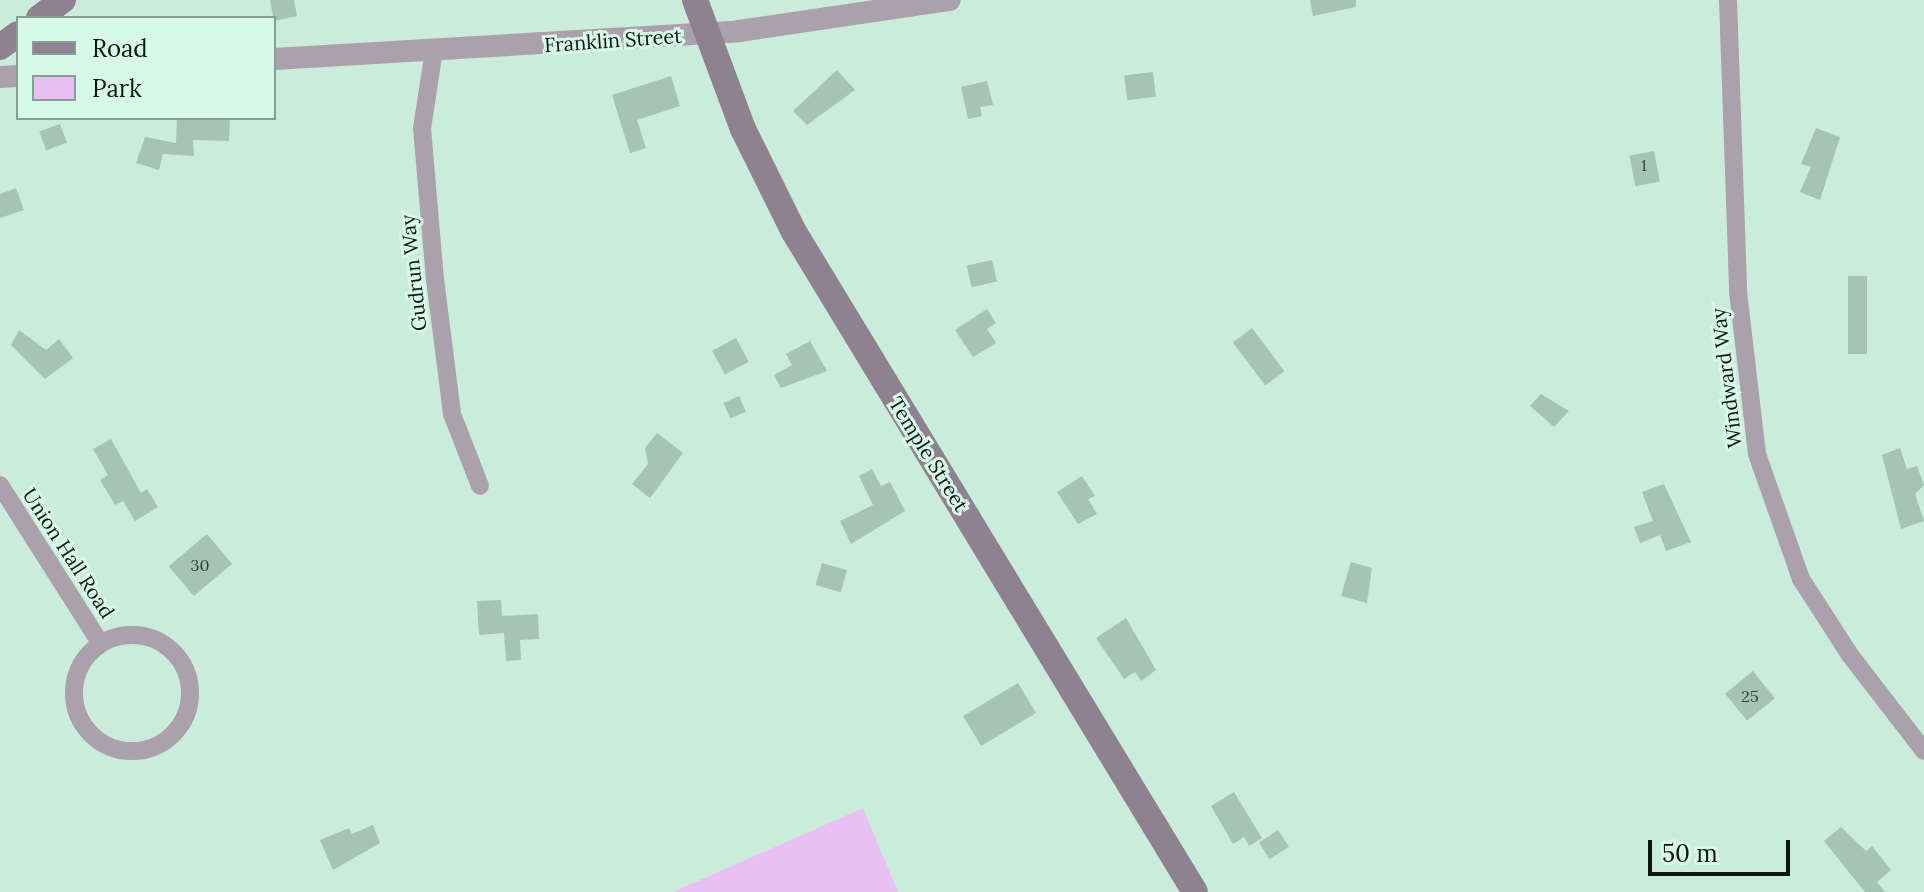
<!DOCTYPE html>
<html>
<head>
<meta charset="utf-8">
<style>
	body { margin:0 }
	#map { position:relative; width:1924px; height:892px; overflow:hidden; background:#ccecdb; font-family:Lora,serif }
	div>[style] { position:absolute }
	.green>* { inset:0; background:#e8c0f3 }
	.building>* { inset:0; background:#a5c4b3; transform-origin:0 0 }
	.minor>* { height:18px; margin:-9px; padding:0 9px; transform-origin:9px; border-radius:9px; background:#aaa1ac }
	.minor>.ring { margin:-9px; padding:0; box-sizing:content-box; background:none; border:18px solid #aaa1ac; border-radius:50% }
	.tertiary>* { height:22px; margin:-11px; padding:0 11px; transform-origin:11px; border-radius:11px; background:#aaa1ac }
	.secondary>* { height:26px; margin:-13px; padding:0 13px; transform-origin:13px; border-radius:13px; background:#8e8191 }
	span { translate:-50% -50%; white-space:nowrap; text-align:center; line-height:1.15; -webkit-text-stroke:6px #d9f9e8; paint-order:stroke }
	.number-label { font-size:16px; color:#32423a }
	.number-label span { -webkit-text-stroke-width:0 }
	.street-label { font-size:20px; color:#0b1711 }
	.legend { position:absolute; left:16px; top:16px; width:260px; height:104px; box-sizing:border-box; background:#d9f9e8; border:2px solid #879f92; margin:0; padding:10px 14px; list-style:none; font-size:24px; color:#0b1711 }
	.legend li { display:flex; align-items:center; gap:16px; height:40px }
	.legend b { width:40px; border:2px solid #879f92 }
	.scale { position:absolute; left:1648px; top:840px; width:142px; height:36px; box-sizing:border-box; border:4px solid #0b1711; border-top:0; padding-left:10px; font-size:24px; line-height:28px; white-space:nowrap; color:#0b1711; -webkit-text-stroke:6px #d9f9e8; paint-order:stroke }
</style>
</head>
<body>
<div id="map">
	<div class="green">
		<div style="clip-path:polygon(863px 808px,898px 892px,673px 892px)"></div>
	</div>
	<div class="building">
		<div style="clip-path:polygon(270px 0,294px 0,297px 16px,274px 21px)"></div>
		<div style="clip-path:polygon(1310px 0,1356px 0,1356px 7px,1313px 16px)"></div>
		<div style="clip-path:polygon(837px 70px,855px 90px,807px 125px,793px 111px)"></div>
		<div style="left:1153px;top:72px;width:25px;height:29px;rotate:83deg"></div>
		<div style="clip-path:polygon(671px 76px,680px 106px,637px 120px,646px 148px,630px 153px,612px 95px)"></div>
		<div style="clip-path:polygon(987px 81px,993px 105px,980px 107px,982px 116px,968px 119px,961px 87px)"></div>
		<div style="clip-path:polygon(177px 118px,230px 118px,229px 141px,193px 140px,194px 156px,163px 154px,159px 170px,136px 163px,145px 137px,176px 143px)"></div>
		<div style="left:60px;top:124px;width:20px;height:22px;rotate:70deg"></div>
		<div style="clip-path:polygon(1816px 128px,1840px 137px,1820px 200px,1800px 192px,1811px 167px,1801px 164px)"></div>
		<div style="left:1654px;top:151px;width:31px;height:25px;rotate:79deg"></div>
		<div style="clip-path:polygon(16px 188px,24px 210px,0 218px,0 194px)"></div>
		<div style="left:992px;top:260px;width:22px;height:26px;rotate:77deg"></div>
		<div style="left:1848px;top:276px;width:19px;height:78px"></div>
		<div style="clip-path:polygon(987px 309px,996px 323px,987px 329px,996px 343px,973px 357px,955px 330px)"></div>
		<div style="left:1252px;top:328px;width:54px;height:24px;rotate:53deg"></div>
		<div style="clip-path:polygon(19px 330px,46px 350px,59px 339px,73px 358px,45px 379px,11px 345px)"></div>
		<div style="left:736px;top:338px;width:27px;height:27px;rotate:62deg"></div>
		<div style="clip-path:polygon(810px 341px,827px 371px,781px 388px,774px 375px,792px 365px,786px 354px)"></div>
		<div style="clip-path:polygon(1541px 394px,1569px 411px,1554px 427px,1530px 406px)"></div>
		<div style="left:739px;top:396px;width:17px;height:17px;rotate:66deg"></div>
		<div style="clip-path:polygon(657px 433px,683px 453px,650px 498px,632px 484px,648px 464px,645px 448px)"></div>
		<div style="clip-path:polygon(111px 439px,141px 493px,147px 489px,158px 507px,135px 521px,123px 501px,115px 505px,100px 480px,108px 475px,93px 449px)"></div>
		<div style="clip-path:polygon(1900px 448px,1907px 469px,1917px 466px,1924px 485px,1915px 494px,1924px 521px,1901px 529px,1882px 455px)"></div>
		<div style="clip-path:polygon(872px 469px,881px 486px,890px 482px,905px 511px,851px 544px,840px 521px,873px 505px,859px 476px)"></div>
		<div style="clip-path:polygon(1082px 476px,1095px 496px,1088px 499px,1097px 514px,1078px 524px,1057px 492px)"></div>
		<div style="clip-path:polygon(1664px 484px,1691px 542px,1666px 551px,1660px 535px,1640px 543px,1634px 527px,1653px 521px,1642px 492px)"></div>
		<div style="left:207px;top:534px;width:39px;height:50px;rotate:50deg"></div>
		<div style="clip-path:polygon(1351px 562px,1372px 568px,1367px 603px,1341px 596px)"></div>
		<div style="left:822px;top:563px;width:26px;height:23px;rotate:16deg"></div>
		<div style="clip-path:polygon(501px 600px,502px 616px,538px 614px,539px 639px,520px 640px,521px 660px,506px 661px,504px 633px,479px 635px,477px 601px)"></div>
		<div style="clip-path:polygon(1126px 618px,1156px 670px,1141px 681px,1135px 672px,1124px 679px,1096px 638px)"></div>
		<div style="left:1753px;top:671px;width:35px;height:36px;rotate:51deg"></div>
		<div style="left:1018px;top:683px;width:35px;height:64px;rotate:59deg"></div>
		<div style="clip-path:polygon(1234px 792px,1262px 838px,1249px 846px,1244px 837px,1233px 844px,1211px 806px)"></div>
		<div style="clip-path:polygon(373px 825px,380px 843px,333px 870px,320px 840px,349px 828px,352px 834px)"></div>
		<div style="clip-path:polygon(1841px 827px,1866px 851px,1872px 846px,1891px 870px,1877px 882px,1885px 892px,1865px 892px,1824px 841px)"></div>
		<div style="left:1278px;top:830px;width:20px;height:23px;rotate:57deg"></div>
	</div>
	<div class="minor">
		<div style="left:1728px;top:0;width:292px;rotate:88deg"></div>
		<div style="left:1738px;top:292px;width:163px;rotate:83.3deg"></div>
		<div style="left:1757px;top:454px;width:133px;rotate:70.6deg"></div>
		<div style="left:1801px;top:579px;width:90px;rotate:57.2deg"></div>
		<div style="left:1850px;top:655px;width:121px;rotate:52.4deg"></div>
		<div style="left:434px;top:50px;width:79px;rotate:98.7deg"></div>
		<div style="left:422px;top:128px;width:152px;rotate:85.1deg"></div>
		<div style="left:435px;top:279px;width:136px;rotate:82.8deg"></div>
		<div style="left:452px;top:414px;width:77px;rotate:68.7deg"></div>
		<div style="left:0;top:485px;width:188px;rotate:57.6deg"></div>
		<div class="ring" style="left:74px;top:635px;width:98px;height:98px"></div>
	</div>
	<div class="tertiary">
		<div style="left:274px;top:59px;width:466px;rotate:-3.4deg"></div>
		<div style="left:739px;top:31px;width:213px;rotate:-8.4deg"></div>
		<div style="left:0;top:77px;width:18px;rotate:-3deg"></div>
	</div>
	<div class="secondary">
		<div style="left:695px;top:0;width:138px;rotate:69.6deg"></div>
		<div style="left:743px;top:129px;width:115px;rotate:63.7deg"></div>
		<div style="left:794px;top:232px;width:772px;rotate:58.72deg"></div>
		<div style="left:39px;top:18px;width:30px;rotate:-37deg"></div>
		<div style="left:0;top:47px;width:22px;rotate:-36deg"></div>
	</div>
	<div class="number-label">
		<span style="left:1644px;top:165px">1</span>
		<span style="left:200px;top:565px">30</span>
		<span style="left:1750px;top:696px">25</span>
	</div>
	<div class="street-label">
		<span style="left:613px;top:40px;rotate:-4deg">Franklin Street</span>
		<span style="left:413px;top:273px;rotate:-96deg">Gudrun Way</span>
		<span style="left:1726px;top:378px;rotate:-97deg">Windward Way</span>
		<span style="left:929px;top:454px;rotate:58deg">Temple Street</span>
		<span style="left:69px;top:553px;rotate:57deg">Union Hall Road</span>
	</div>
	<ul class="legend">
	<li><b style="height:10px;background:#8e8191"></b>Road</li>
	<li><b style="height:22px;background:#e8c0f3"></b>Park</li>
	</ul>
	<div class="scale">50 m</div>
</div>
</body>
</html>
